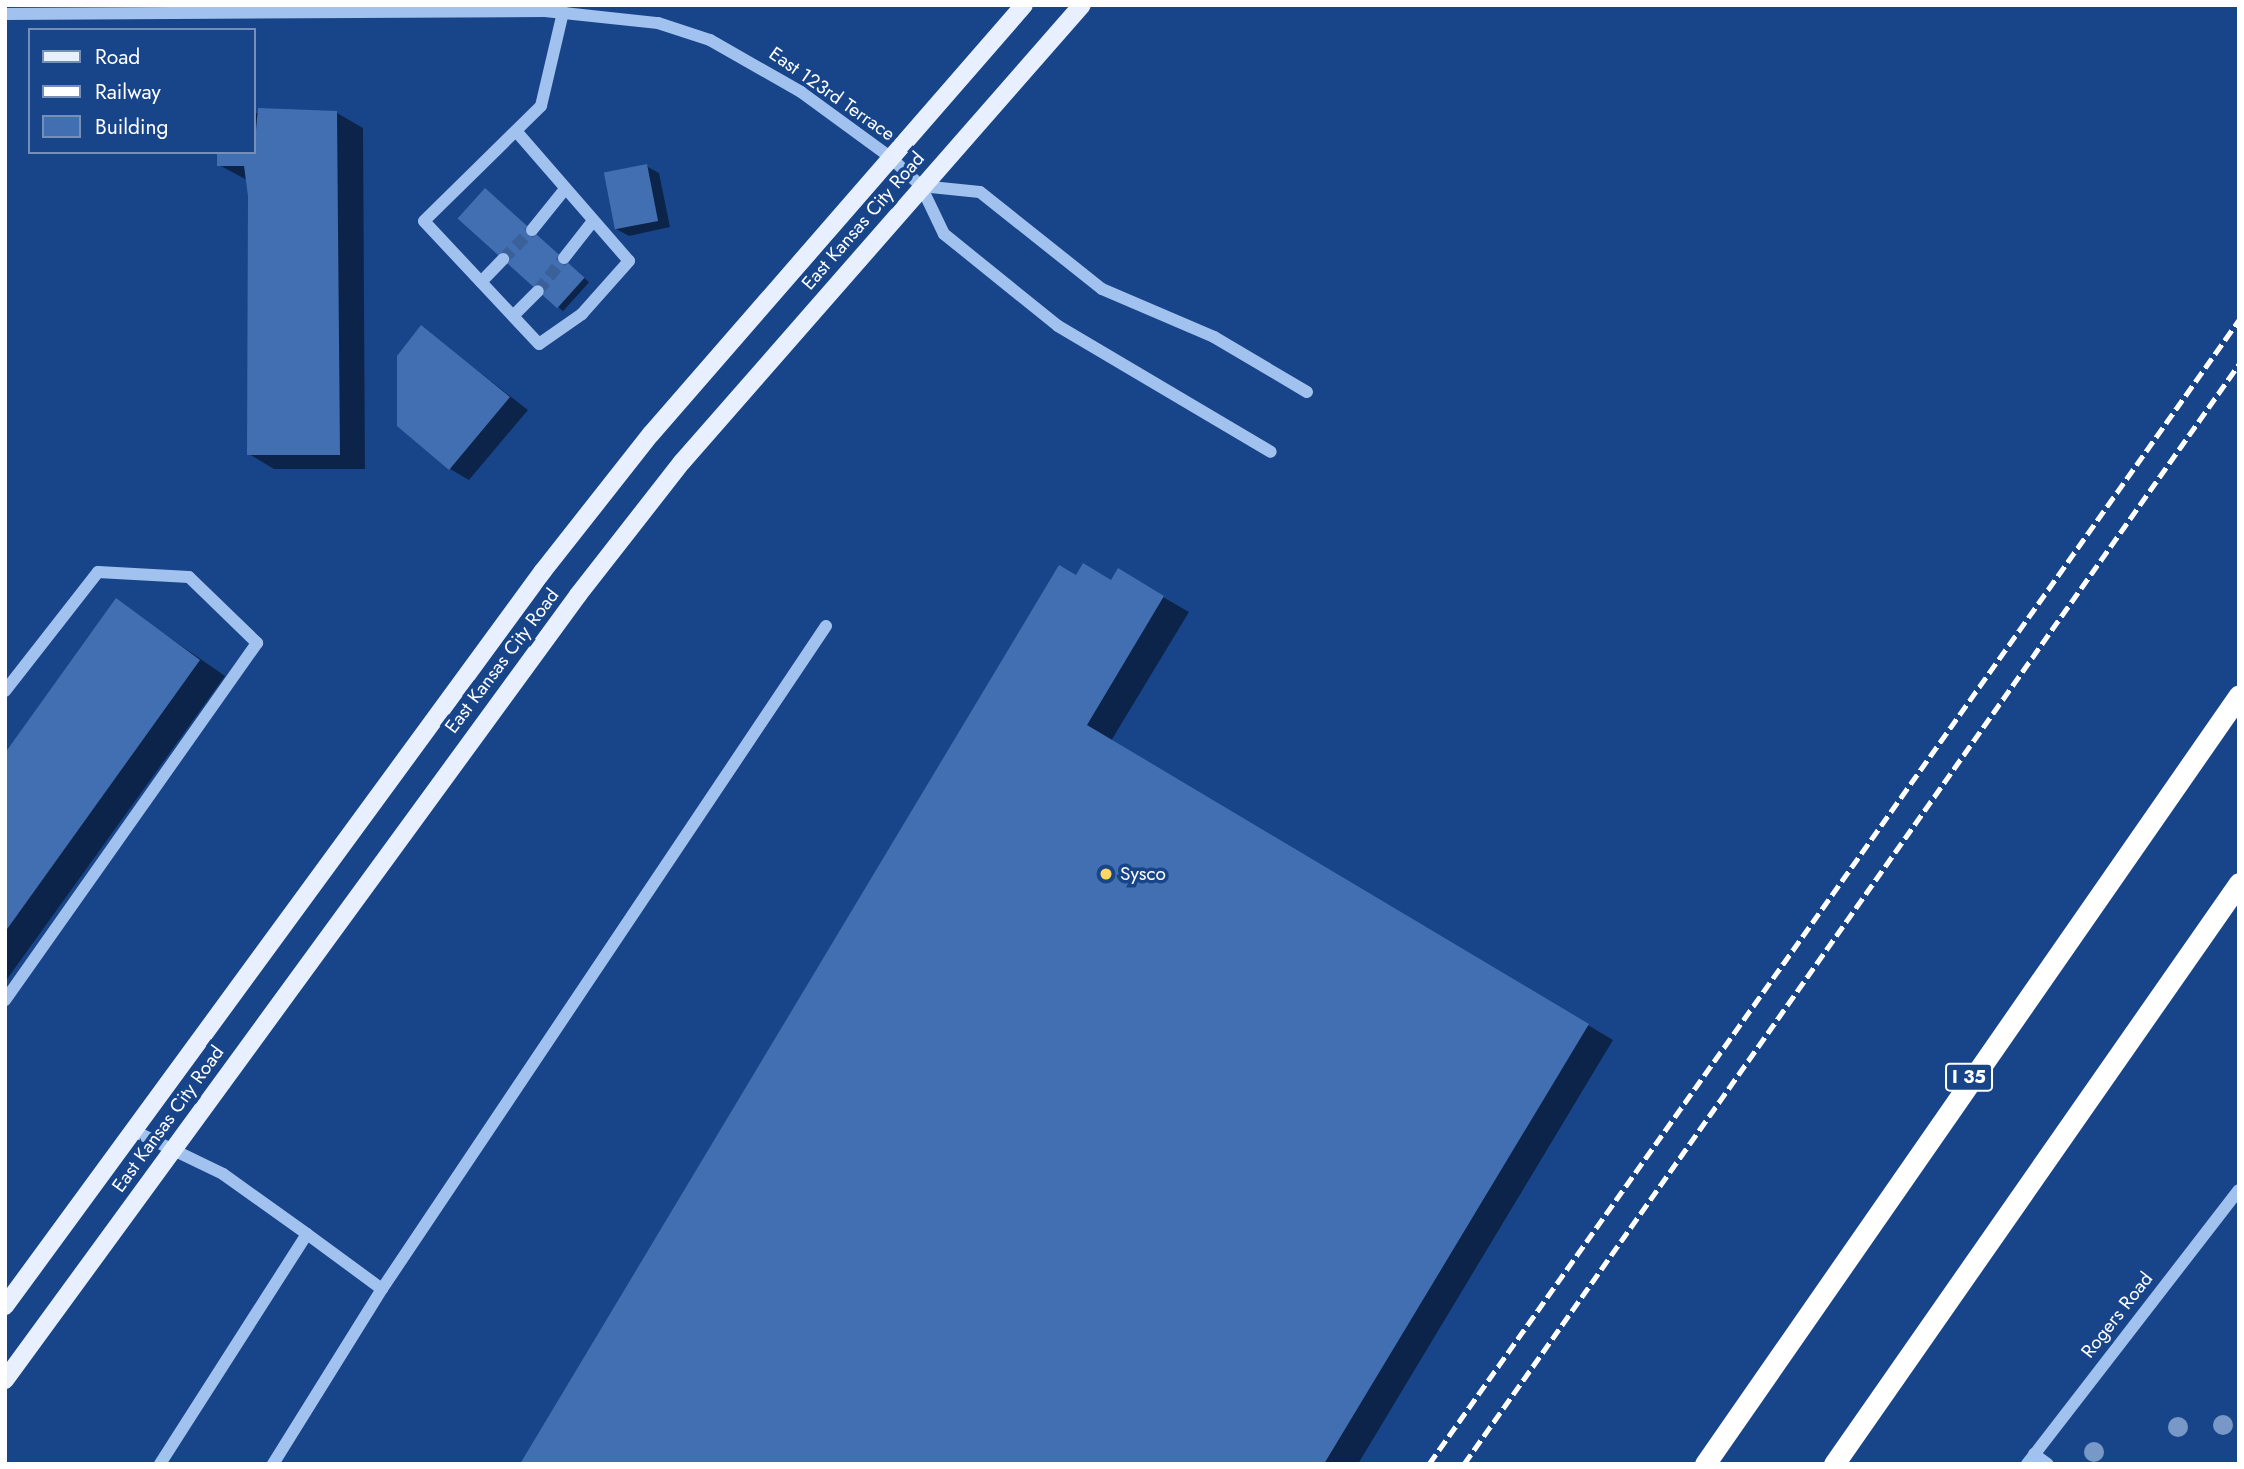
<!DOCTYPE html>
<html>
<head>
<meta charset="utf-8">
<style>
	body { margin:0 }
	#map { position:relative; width:2244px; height:1469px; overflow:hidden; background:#184589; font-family:Jost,sans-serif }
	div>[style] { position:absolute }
	.shadow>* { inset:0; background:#0007; transform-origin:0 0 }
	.building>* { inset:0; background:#416fb2; transform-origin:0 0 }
	.minor-tunnel>* { height:12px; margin-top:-6px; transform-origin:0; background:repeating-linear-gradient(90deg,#3b619b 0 12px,transparent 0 18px) }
	.minor>* { height:12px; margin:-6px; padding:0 6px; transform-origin:6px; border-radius:6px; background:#a1c1ee }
	.major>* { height:18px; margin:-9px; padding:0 9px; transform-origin:9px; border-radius:9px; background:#e8f0ff }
	.highway>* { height:21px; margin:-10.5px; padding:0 10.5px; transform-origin:10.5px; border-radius:10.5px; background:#fff }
	.rail>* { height:5px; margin-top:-2.5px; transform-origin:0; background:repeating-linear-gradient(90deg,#fff 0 12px,transparent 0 17px) }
	.trees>* { width:20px; height:20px; margin:-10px; border-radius:50%; background:#7898c7 }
	.dots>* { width:19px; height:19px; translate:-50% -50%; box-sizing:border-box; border:4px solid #184589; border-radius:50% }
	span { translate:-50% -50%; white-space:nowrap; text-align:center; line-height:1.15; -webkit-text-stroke:7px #184589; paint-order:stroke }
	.shield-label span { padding:2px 5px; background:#184589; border:2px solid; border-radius:5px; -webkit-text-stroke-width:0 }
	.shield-label { font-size:18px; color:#fff; font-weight:700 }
	.street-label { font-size:19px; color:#fff }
	.poi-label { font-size:19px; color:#fff }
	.left { translate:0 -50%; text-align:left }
	.frame { position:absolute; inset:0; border:7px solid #fff; pointer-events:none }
	.legend { position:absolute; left:28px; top:28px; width:228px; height:126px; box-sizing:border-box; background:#184589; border:2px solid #748fb8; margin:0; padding:9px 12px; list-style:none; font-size:21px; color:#fff }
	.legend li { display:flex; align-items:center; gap:14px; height:35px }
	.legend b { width:35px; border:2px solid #748fb8 }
</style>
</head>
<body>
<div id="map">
	<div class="shadow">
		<div style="clip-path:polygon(254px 113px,337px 113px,363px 128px,365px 469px,274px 469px,249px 454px,249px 195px,247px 180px,219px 165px,254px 152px)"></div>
		<div style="clip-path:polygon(646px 166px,659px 173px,670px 227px,629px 236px,616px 229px)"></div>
		<div style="left:491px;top:194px;width:132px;height:39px;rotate:42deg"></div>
		<div style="clip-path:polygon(421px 327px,528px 410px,469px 480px,450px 469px)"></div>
		<div style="clip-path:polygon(1118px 571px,1189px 612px,1111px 741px,1613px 1040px,1358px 1464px,522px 1464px,1077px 578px,1112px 582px)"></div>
		<div style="clip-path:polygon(117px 601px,225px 676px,5px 982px,5px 756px)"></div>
	</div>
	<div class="building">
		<div style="clip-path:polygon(258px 108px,337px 111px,340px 455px,247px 455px,248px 196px,244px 166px,217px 166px,217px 152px,254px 152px)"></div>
		<div style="left:647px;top:164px;width:58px;height:44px;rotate:79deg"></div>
		<div style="left:485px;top:188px;width:134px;height:41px;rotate:42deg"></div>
		<div style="clip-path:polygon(421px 325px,510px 397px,449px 470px,397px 426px,397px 356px)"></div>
		<div style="clip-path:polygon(1083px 563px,1111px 580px,1118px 568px,1164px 596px,1087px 725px,1589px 1024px,1324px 1464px,520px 1464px,1059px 565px,1076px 575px)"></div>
		<div style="clip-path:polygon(116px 598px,200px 660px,5px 932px,5px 753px)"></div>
	</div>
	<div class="minor-tunnel">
		<div style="left:503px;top:259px;width:41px;rotate:-45deg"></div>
		<div style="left:538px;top:291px;width:42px;rotate:-51.8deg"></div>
	</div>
	<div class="minor">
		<div style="left:5px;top:14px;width:540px;rotate:-0.32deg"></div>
		<div style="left:545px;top:11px;width:114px;rotate:6.1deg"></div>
		<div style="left:658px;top:23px;width:55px;rotate:18.1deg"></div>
		<div style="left:710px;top:40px;width:105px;rotate:29.7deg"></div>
		<div style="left:801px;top:92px;width:110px;rotate:36.1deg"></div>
		<div style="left:890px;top:157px;width:42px;rotate:43.1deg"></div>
		<div style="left:921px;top:186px;width:53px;rotate:64.4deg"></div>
		<div style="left:944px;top:234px;width:146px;rotate:38.9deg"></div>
		<div style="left:1058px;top:326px;width:247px;rotate:30.6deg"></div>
		<div style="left:516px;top:131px;width:172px;rotate:49deg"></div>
		<div style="left:629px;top:261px;width:71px;rotate:131.6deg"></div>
		<div style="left:582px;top:314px;width:52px;rotate:145.1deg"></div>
		<div style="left:539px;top:344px;width:168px;rotate:-133.1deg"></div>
		<div style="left:424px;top:221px;width:164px;rotate:-44.5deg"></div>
		<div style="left:541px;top:106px;width:97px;rotate:-76.8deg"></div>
		<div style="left:921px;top:186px;width:59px;rotate:5.8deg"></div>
		<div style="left:980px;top:192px;width:156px;rotate:38.5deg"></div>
		<div style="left:1102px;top:289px;width:122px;rotate:23.2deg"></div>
		<div style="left:1214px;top:337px;width:108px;rotate:30.6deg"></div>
		<div style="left:532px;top:230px;width:53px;rotate:-51.2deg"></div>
		<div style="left:564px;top:258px;width:47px;rotate:-51.9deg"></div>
		<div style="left:481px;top:282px;width:32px;rotate:-46deg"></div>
		<div style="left:513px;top:316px;width:35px;rotate:-45deg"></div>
		<div style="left:5px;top:691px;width:151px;rotate:-52deg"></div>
		<div style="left:98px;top:572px;width:91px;rotate:3.1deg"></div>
		<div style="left:189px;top:577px;width:95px;rotate:44.1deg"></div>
		<div style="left:257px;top:643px;width:437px;rotate:125.2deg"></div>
		<div style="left:132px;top:1130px;width:101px;rotate:25.8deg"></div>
		<div style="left:223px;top:1174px;width:103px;rotate:35.5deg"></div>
		<div style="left:307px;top:1234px;width:273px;rotate:122.6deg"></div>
		<div style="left:307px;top:1234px;width:93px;rotate:36.3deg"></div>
		<div style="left:382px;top:1289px;width:798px;rotate:-56.19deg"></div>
		<div style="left:2034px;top:1454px;width:17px;rotate:36deg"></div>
		<div style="left:273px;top:1464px;width:206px;rotate:-58.1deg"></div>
		<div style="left:2027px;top:1464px;width:346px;rotate:-52.3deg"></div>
	</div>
	<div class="major">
		<div style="left:5px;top:1306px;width:911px;rotate:-53.8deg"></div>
		<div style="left:543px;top:571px;width:174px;rotate:-51.8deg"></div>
		<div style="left:651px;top:434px;width:568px;rotate:-48.99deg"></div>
		<div style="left:5px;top:1380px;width:972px;rotate:-53.87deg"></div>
		<div style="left:578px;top:595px;width:169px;rotate:-52deg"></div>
		<div style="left:682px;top:462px;width:607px;rotate:-48.81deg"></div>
	</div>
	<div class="highway">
		<div style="left:1705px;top:1464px;width:936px;rotate:-55.22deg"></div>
		<div style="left:1834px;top:1464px;width:708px;rotate:-55.12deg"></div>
	</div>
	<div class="rail">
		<div style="left:1429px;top:1464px;width:1402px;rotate:-54.7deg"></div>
		<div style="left:1464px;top:1464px;width:1346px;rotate:-54.83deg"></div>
	</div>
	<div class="trees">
		<div style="left:2223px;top:1425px"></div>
		<div style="left:2178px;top:1427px"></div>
		<div style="left:2094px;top:1452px"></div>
	</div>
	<div class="dots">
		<div style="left:1106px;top:874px;background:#ffd75e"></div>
	</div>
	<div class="shield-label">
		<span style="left:1969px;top:1077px">I 35</span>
	</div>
	<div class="street-label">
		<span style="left:832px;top:94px;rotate:35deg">East 123rd Terrace</span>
		<span style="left:863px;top:221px;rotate:-49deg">East Kansas City Road</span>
		<span style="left:502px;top:661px;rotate:-53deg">East Kansas City Road</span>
		<span style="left:168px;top:1119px;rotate:-54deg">East Kansas City Road</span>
		<span style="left:2117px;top:1315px;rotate:-52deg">Rogers Road</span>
	</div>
	<div class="poi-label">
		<span class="left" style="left:1120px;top:874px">Sysco</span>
	</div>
	<div class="frame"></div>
	<ul class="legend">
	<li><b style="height:9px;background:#e8f0ff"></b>Road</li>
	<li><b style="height:9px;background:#fff"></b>Railway</li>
	<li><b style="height:19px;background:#416fb2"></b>Building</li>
	</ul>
</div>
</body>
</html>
